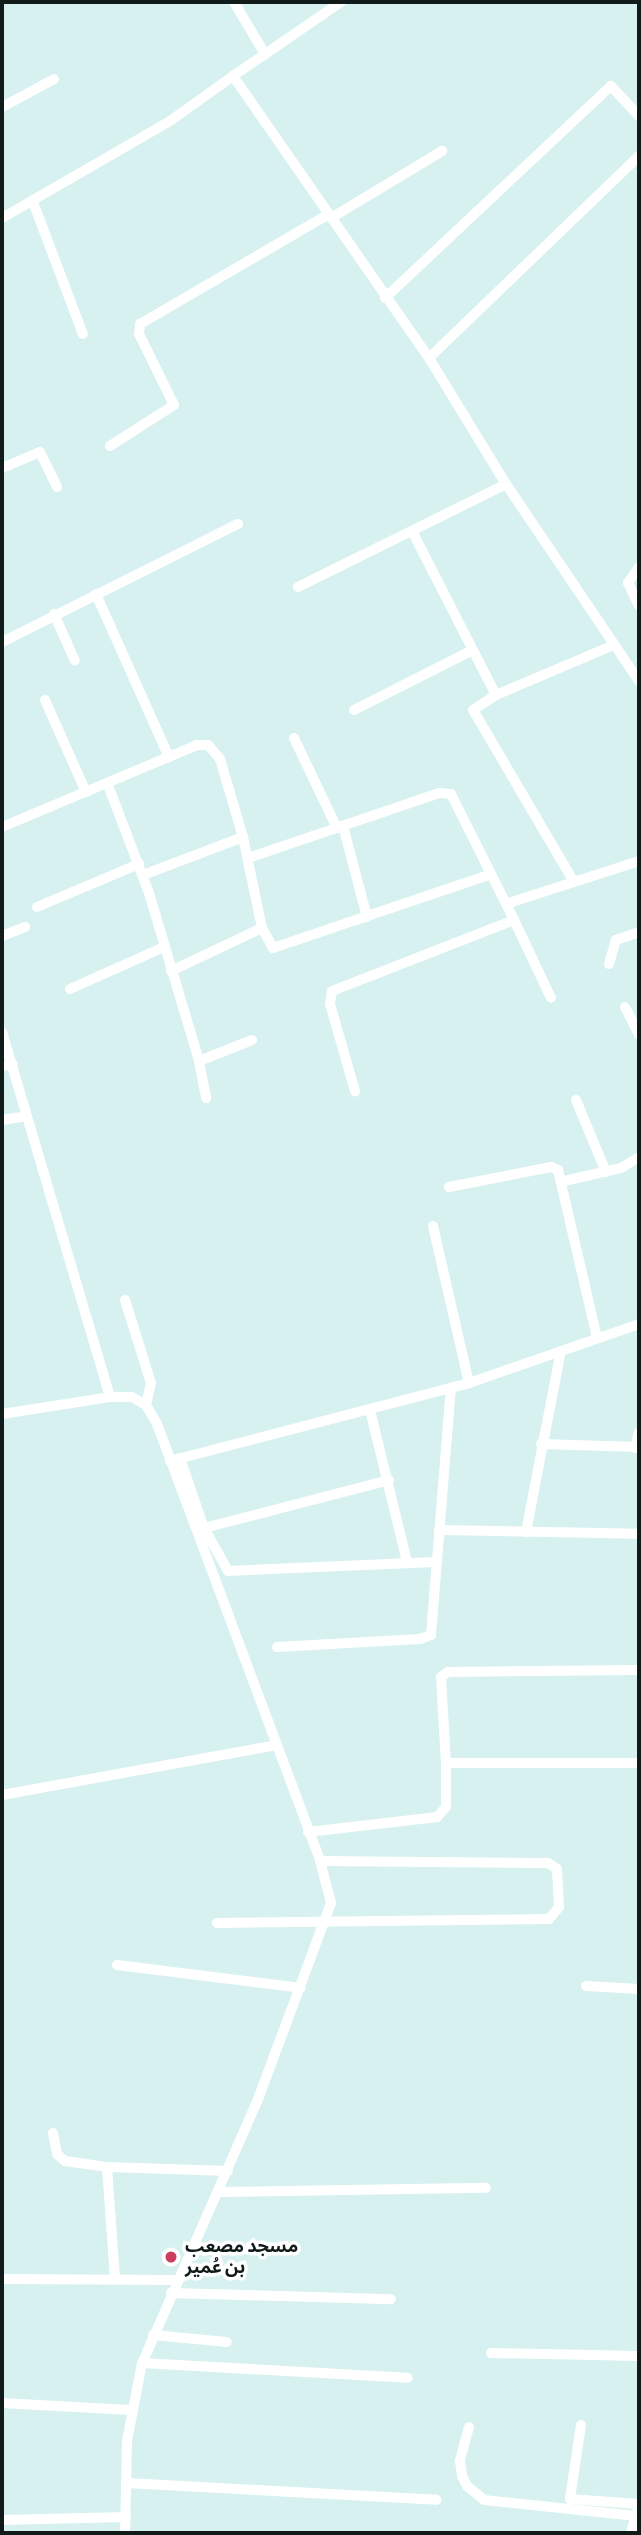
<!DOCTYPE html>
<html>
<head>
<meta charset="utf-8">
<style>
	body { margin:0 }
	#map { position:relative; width:641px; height:2535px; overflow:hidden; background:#d6f1ef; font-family:Bitter,"Noto Sans Arabic",serif }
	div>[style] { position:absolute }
	.minor>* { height:10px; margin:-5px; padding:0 5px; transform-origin:5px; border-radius:5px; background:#fff }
	.dots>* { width:19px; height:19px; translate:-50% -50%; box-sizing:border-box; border:4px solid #fff; border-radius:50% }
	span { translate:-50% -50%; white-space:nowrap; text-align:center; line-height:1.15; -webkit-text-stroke:7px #fff; paint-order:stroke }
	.poi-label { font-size:18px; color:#111b1a; font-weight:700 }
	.left { translate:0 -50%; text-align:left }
	.frame { position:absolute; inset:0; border:4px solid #111b1a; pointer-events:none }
</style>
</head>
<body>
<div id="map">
	<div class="minor">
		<div style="left:234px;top:2px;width:61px;rotate:59.2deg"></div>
		<div style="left:233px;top:76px;width:131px;rotate:-34.4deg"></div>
		<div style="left:2px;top:107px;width:59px;rotate:-28.3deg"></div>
		<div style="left:33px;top:202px;width:141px;rotate:69.3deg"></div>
		<div style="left:2px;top:218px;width:194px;rotate:-30deg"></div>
		<div style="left:170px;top:121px;width:77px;rotate:-35.5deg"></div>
		<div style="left:233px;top:76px;width:343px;rotate:55.2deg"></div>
		<div style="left:429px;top:358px;width:148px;rotate:58.6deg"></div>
		<div style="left:506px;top:484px;width:238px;rotate:56deg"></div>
		<div style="left:331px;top:218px;width:130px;rotate:-31.1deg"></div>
		<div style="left:385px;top:298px;width:310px;rotate:-43.2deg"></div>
		<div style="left:611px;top:86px;width:41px;rotate:47deg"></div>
		<div style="left:429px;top:358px;width:291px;rotate:-43.9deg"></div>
		<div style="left:110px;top:446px;width:76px;rotate:-32.6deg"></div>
		<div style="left:174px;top:405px;width:79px;rotate:-116.2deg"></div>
		<div style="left:139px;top:334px;width:10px;rotate:-84deg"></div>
		<div style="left:140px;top:324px;width:216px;rotate:-30.2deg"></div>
		<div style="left:2px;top:468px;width:41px;rotate:-22.8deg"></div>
		<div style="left:40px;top:452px;width:39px;rotate:64deg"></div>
		<div style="left:412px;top:531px;width:184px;rotate:62.9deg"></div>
		<div style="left:639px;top:567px;width:19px;rotate:125deg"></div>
		<div style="left:628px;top:583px;width:25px;rotate:64deg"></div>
		<div style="left:298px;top:587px;width:232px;rotate:-26.3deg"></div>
		<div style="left:96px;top:594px;width:179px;rotate:65.9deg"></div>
		<div style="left:54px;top:614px;width:51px;rotate:65.9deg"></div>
		<div style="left:2px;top:642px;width:264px;rotate:-26.6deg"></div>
		<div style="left:45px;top:700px;width:101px;rotate:66deg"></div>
		<div style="left:354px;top:710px;width:131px;rotate:-26.8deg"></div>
		<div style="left:294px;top:738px;width:100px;rotate:64.5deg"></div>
		<div style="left:108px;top:785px;width:116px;rotate:69.2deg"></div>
		<div style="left:149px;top:893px;width:175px;rotate:73.4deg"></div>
		<div style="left:199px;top:1061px;width:38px;rotate:79deg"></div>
		<div style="left:343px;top:826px;width:94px;rotate:75.2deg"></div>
		<div style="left:2px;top:827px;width:212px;rotate:-22.8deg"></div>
		<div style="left:197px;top:745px;width:11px"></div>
		<div style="left:208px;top:745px;width:18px;rotate:49deg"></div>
		<div style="left:220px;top:759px;width:81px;rotate:73.6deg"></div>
		<div style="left:243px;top:837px;width:93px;rotate:78.2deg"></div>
		<div style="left:262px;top:928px;width:23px;rotate:61deg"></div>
		<div style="left:273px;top:948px;width:230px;rotate:-18.7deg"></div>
		<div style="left:248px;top:858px;width:202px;rotate:-18.8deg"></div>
		<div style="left:439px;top:793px;width:12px;rotate:5deg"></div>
		<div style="left:451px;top:794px;width:141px;rotate:63.4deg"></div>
		<div style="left:514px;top:920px;width:195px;rotate:158.7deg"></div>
		<div style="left:332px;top:991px;width:13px;rotate:99deg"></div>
		<div style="left:330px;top:1004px;width:91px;rotate:74deg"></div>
		<div style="left:143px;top:875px;width:107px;rotate:-20.8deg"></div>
		<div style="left:574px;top:882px;width:199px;rotate:-120.4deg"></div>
		<div style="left:473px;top:710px;width:27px;rotate:-33deg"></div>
		<div style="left:496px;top:695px;width:128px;rotate:-23deg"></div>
		<div style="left:506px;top:904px;width:140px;rotate:-17.9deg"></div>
		<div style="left:37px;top:907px;width:111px;rotate:-22.9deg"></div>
		<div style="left:514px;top:920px;width:86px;rotate:64.6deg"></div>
		<div style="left:2px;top:936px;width:25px;rotate:-21deg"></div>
		<div style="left:609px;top:964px;width:25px;rotate:-74deg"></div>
		<div style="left:616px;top:940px;width:24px;rotate:-19deg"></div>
		<div style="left:171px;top:971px;width:101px;rotate:-25.3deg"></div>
		<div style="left:70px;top:989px;width:103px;rotate:-24.1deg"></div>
		<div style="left:625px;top:1007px;width:31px;rotate:63deg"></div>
		<div style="left:2px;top:1032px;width:381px;rotate:73.5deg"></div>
		<div style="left:199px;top:1061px;width:57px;rotate:-21.6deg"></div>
		<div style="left:2px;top:1066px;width:11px;rotate:-10deg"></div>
		<div style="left:576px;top:1100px;width:78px;rotate:67.4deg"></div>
		<div style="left:2px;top:1120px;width:25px;rotate:-9deg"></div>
		<div style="left:564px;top:1181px;width:58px;rotate:-12.8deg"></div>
		<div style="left:621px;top:1168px;width:21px;rotate:-31deg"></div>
		<div style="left:449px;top:1187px;width:104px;rotate:-11.1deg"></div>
		<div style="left:551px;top:1167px;width:8px;rotate:23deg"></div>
		<div style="left:558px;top:1170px;width:172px;rotate:76.9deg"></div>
		<div style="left:433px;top:1226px;width:161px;rotate:77.1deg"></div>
		<div style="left:125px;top:1300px;width:87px;rotate:72.6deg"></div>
		<div style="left:151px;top:1383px;width:23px;rotate:103deg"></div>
		<div style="left:370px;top:1410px;width:156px;rotate:76.3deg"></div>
		<div style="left:2px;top:1414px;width:109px;rotate:-8.9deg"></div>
		<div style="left:110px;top:1397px;width:22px"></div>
		<div style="left:132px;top:1397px;width:16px;rotate:30deg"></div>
		<div style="left:146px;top:1405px;width:22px;rotate:60deg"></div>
		<div style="left:157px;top:1424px;width:466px;rotate:69.5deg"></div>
		<div style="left:320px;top:1861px;width:43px;rotate:75.3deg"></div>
		<div style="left:331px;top:1903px;width:207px;rotate:110.4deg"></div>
		<div style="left:259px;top:2097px;width:291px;rotate:113.7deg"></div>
		<div style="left:142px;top:2363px;width:79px;rotate:100.9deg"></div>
		<div style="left:127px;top:2441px;width:92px;rotate:91.2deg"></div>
		<div style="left:541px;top:1444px;width:98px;rotate:1.8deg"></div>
		<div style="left:635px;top:1448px;width:16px;rotate:-76deg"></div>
		<div style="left:180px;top:1458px;width:74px;rotate:71.1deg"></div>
		<div style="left:204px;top:1528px;width:49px;rotate:60.8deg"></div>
		<div style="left:228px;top:1571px;width:208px;rotate:-2.5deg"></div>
		<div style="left:170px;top:1461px;width:309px;rotate:-14.6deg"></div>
		<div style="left:469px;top:1383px;width:180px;rotate:-19.1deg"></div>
		<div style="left:204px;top:1528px;width:191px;rotate:-14.5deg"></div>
		<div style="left:439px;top:1530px;width:200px;rotate:1.1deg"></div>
		<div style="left:526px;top:1532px;width:184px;rotate:-79.1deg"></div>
		<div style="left:277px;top:1647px;width:143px;rotate:-3.2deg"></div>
		<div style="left:420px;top:1639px;width:12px;rotate:-20deg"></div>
		<div style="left:431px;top:1635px;width:248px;rotate:-85.4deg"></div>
		<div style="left:639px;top:1670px;width:191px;rotate:179.4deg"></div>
		<div style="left:448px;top:1672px;width:9px;rotate:144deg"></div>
		<div style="left:441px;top:1677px;width:86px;rotate:86.7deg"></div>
		<div style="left:446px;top:1763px;width:193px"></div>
		<div style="left:2px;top:1795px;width:279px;rotate:-10.3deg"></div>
		<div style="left:308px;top:1832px;width:130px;rotate:-6.6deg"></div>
		<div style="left:437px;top:1817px;width:13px;rotate:-48deg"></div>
		<div style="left:446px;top:1807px;width:44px;rotate:-90deg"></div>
		<div style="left:217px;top:1923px;width:332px;rotate:-0.7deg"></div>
		<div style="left:549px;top:1919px;width:16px;rotate:-50deg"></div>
		<div style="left:559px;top:1907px;width:38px;rotate:-93deg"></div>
		<div style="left:557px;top:1869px;width:11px;rotate:-146deg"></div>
		<div style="left:548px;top:1863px;width:228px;rotate:-179.5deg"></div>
		<div style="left:117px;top:1965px;width:185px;rotate:7.1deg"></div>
		<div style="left:586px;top:1986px;width:53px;rotate:3.2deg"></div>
		<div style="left:53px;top:2133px;width:21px;rotate:79deg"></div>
		<div style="left:57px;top:2154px;width:11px;rotate:41deg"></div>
		<div style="left:65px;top:2161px;width:42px;rotate:8.1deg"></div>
		<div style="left:107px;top:2167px;width:121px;rotate:1.9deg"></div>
		<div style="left:107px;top:2167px;width:111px;rotate:85.9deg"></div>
		<div style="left:219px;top:2192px;width:267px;rotate:-0.9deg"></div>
		<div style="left:2px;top:2279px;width:175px;rotate:0.3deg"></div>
		<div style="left:171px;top:2293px;width:220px;rotate:1.6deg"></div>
		<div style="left:153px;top:2335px;width:74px;rotate:5.4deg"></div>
		<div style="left:491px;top:2353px;width:148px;rotate:1.2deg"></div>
		<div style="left:142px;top:2363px;width:266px;rotate:3.2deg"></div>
		<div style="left:2px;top:2403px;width:128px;rotate:3.1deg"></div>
		<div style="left:581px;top:2425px;width:75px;rotate:98.5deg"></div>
		<div style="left:570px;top:2499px;width:68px;rotate:4.2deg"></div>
		<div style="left:469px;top:2427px;width:35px;rotate:105deg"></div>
		<div style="left:460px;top:2461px;width:15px;rotate:82deg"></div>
		<div style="left:462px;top:2476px;width:11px;rotate:63deg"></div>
		<div style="left:467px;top:2486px;width:22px;rotate:39deg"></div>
		<div style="left:484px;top:2500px;width:153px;rotate:6deg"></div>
		<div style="left:127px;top:2483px;width:310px;rotate:3.1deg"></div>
		<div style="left:2px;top:2520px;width:124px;rotate:-1.4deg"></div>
		<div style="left:631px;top:2533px;width:22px;rotate:-74deg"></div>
	</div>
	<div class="dots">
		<div style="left:171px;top:2257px;background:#cd3d5f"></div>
	</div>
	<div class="poi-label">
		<span class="left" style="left:185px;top:2257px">مسجد مصعب<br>بن عُمير</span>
	</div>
	<div class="frame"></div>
</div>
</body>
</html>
